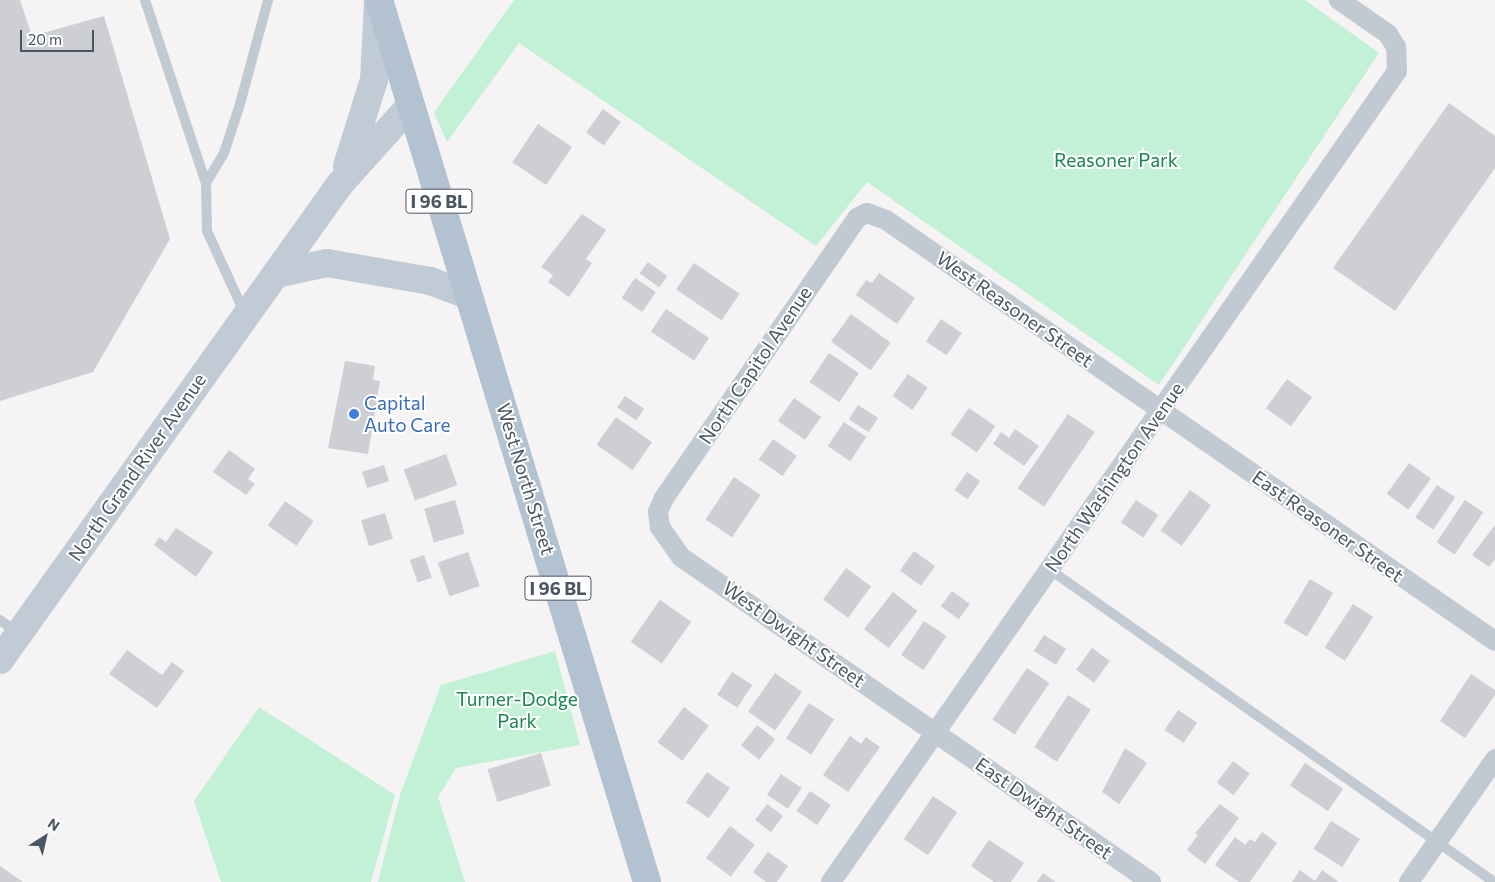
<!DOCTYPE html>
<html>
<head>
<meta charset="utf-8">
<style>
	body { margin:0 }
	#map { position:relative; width:1495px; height:882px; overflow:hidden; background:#f5f3f3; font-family:Commissioner,sans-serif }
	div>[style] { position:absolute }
	.green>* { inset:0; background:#c3f1d5 }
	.building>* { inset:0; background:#cdcfd5; transform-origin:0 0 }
	.lane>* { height:10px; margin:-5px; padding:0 5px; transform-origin:5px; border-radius:5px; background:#c1cad2 }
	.street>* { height:20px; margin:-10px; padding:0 10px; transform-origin:10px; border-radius:10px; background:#c1cad2 }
	.secondary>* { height:28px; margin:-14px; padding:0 14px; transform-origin:14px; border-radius:14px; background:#c1cbd6 }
	.primary>* { height:28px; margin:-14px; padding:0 14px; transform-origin:14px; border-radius:14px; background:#b3c2d1 }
	.dots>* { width:14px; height:14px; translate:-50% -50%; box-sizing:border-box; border:2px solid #fff; border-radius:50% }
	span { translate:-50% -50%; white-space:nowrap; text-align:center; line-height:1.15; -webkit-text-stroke:4px #fff; paint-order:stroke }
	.shield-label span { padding:1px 4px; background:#fff; border:1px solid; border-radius:4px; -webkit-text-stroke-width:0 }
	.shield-label { font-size:18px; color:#4a5661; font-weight:700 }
	.park-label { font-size:19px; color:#17864f }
	.street-label { font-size:19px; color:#4a5661 }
	.shop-label { font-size:19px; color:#366cbe }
	.left { translate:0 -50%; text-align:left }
	.north { position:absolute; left:20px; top:812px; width:50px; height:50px; -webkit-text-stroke:4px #fff; paint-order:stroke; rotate:35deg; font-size:14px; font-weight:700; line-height:20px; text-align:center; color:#4a5661 }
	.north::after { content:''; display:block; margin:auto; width:18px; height:22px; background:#4a5661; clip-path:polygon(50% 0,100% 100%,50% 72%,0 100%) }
	.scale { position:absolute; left:20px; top:30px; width:74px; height:22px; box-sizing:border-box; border:2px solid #4a5661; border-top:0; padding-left:6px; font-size:15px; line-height:18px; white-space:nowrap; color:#4a5661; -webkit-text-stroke:4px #fff; paint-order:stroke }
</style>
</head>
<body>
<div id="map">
	<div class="green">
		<div style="clip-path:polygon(514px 0,1305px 0,1379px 53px,1159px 385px,867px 182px,816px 246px,519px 43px,447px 142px,434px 112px)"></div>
		<div style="clip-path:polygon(555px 651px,580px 745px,456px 768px,438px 797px,465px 882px,378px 882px,400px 795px,441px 685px)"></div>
		<div style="clip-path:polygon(259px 707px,395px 795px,371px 882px,221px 882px,194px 801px)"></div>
	</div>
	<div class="building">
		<div style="clip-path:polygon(0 0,20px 0,32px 36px,104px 16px,170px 239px,93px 372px,0 401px)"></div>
		<div style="clip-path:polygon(1449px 103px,1495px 136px,1495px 168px,1395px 311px,1333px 268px)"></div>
		<div style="left:603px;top:109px;width:22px;height:29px;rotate:36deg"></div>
		<div style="left:538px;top:124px;width:41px;height:46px;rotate:34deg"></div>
		<div style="clip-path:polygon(582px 214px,606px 230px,586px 259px,592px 263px,569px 297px,548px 282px,553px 275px,541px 267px)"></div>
		<div style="left:648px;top:262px;width:24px;height:14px;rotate:36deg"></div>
		<div style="left:694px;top:263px;width:55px;height:32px;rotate:34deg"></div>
		<div style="clip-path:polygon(879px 273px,915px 298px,897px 324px,856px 295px,866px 280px,872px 283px)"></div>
		<div style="left:635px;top:278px;width:25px;height:24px;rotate:34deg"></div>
		<div style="left:666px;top:309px;width:52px;height:27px;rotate:34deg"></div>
		<div style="left:851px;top:314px;width:49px;height:34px;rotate:36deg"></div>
		<div style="left:941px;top:319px;width:25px;height:27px;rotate:34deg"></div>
		<div style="left:829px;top:353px;width:36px;height:35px;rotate:34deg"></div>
		<div style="clip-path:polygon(345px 361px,375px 366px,373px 380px,380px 381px,368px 454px,328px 448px)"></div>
		<div style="left:908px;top:374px;width:24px;height:27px;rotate:35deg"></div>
		<div style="left:1287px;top:379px;width:31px;height:36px;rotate:36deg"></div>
		<div style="left:625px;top:396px;width:23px;height:14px;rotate:34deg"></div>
		<div style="left:794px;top:398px;width:33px;height:28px;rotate:35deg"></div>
		<div style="left:858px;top:405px;width:24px;height:17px;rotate:33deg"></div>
		<div style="left:969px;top:408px;width:32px;height:32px;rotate:35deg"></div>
		<div style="left:1068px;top:414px;width:32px;height:90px;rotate:34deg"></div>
		<div style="left:616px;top:417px;width:44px;height:34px;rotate:35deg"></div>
		<div style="left:844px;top:422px;width:27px;height:29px;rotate:34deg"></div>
		<div style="clip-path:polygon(1015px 429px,1039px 446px,1024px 466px,993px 444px,1001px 432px,1009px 438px)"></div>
		<div style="left:773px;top:439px;width:29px;height:25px;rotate:35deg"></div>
		<div style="clip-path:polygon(229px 450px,255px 469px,248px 479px,255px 484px,246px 495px,213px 472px)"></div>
		<div style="left:446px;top:454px;width:33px;height:45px;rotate:70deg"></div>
		<div style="left:1409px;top:463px;width:27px;height:38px;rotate:36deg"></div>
		<div style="left:384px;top:465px;width:17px;height:23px;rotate:73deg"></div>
		<div style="left:967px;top:472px;width:16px;height:22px;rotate:35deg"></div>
		<div style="left:734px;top:477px;width:32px;height:51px;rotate:34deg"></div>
		<div style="left:1437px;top:485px;width:22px;height:39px;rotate:34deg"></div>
		<div style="left:1190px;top:490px;width:26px;height:50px;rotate:36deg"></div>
		<div style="left:455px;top:500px;width:35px;height:32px;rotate:74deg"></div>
		<div style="left:1136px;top:500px;width:27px;height:27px;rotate:34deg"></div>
		<div style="left:1465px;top:500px;width:22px;height:51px;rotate:34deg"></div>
		<div style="left:285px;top:501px;width:35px;height:30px;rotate:35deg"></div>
		<div style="left:385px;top:513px;width:27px;height:25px;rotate:73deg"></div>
		<div style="clip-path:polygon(1495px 525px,1495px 559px,1489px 567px,1472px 555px)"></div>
		<div style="clip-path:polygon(176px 528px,213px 552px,196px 577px,154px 545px,159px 537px,166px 542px)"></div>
		<div style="left:914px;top:551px;width:26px;height:24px;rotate:36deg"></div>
		<div style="left:468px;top:552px;width:36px;height:32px;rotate:71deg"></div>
		<div style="left:424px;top:555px;width:24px;height:15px;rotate:71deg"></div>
		<div style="left:846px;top:568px;width:31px;height:39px;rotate:36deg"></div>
		<div style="left:1310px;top:579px;width:27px;height:51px;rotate:31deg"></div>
		<div style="left:952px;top:591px;width:22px;height:19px;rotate:36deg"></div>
		<div style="left:893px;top:592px;width:31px;height:47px;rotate:38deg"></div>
		<div style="left:660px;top:600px;width:38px;height:51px;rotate:35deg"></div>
		<div style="left:1353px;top:604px;width:24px;height:52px;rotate:33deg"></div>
		<div style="left:924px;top:621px;width:27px;height:41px;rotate:34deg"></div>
		<div style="left:1044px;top:635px;width:26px;height:19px;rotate:32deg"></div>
		<div style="left:1092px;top:648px;width:22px;height:27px;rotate:36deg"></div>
		<div style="clip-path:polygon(127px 650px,162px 675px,172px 662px,184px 671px,157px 708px,109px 674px)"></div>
		<div style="left:1027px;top:668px;width:27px;height:62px;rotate:34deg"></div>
		<div style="left:732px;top:672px;width:24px;height:27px;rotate:33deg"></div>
		<div style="left:775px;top:673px;width:33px;height:47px;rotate:35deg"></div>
		<div style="clip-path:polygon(1471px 674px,1495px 690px,1495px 695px,1465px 738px,1440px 721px)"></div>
		<div style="left:1068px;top:695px;width:27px;height:62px;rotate:33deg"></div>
		<div style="left:809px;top:703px;width:30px;height:42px;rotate:33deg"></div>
		<div style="left:684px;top:707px;width:31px;height:44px;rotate:37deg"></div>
		<div style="left:1178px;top:710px;width:23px;height:24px;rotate:34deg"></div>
		<div style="left:757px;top:725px;width:23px;height:26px;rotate:38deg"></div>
		<div style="clip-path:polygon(850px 736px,861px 744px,866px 737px,880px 747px,848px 792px,823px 775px)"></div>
		<div style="clip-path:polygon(1125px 748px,1147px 763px,1119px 804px,1102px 792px)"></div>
		<div style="left:541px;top:753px;width:34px;height:56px;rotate:73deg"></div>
		<div style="left:1233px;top:761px;width:21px;height:27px;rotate:37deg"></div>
		<div style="left:1305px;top:763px;width:46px;height:27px;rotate:34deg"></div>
		<div style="left:707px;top:772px;width:28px;height:37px;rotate:35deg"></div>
		<div style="left:781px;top:774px;width:25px;height:25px;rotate:34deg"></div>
		<div style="left:810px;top:791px;width:25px;height:24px;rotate:34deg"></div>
		<div style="left:933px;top:796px;width:29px;height:52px;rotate:34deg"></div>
		<div style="left:767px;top:804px;width:20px;height:20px;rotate:37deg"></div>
		<div style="clip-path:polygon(1220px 804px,1239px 818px,1205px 864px,1187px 850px,1198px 835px,1195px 833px)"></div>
		<div style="left:1331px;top:821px;width:34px;height:33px;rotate:32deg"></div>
		<div style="left:730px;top:826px;width:31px;height:40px;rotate:37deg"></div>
		<div style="clip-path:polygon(1262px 832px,1277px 843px,1250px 882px,1239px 882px,1215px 865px,1235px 837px,1245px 845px,1250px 839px,1255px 842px)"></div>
		<div style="clip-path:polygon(989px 840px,1024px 863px,1011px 882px,994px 882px,971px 866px)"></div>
		<div style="clip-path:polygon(768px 852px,788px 866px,777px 882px,766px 882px,753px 872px)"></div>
		<div style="clip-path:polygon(0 866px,23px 882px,0 882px)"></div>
		<div style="clip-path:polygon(1300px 870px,1315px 881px,1322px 870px,1339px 882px,1292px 882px)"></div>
		<div style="clip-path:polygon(1043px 873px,1056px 882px,1037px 882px)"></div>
	</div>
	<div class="lane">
		<div style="left:145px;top:0;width:193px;rotate:71.6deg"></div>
		<div style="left:245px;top:314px;width:91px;rotate:-114.6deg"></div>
		<div style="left:207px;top:231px;width:48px;rotate:-91.2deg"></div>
		<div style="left:206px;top:183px;width:35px;rotate:-59deg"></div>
		<div style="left:224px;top:153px;width:52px;rotate:-71.9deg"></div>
		<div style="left:240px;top:104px;width:108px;rotate:-74.9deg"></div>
		<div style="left:1049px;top:569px;width:544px;rotate:35.12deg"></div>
		<div style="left:0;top:620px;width:21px;rotate:37deg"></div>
	</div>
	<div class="street">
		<div style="left:831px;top:882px;width:989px;rotate:-55.09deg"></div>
		<div style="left:1397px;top:71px;width:24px;rotate:-92deg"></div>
		<div style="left:1396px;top:47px;width:15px;rotate:-122deg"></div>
		<div style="left:1388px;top:34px;width:60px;rotate:-145.2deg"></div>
		<div style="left:1151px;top:882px;width:571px;rotate:-145.34deg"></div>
		<div style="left:681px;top:557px;width:37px;rotate:-125deg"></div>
		<div style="left:660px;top:527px;width:15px;rotate:-98deg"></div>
		<div style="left:658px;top:512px;width:15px;rotate:-67deg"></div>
		<div style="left:664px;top:498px;width:340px;rotate:-55.4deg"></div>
		<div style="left:857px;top:218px;width:11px;rotate:-27deg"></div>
		<div style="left:867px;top:213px;width:20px;rotate:20deg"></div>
		<div style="left:886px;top:220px;width:740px;rotate:34.66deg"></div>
		<div style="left:1409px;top:882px;width:150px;rotate:-55deg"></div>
	</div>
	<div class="secondary">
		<div style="left:347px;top:166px;width:90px;rotate:-72.6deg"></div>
		<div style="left:374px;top:80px;width:79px;rotate:-87.1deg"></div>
		<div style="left:276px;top:274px;width:52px;rotate:-12.2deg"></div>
		<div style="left:327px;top:263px;width:105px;rotate:9.9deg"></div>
		<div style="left:430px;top:281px;width:40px;rotate:20.2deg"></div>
		<div style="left:0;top:660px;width:585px;rotate:-54.46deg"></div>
		<div style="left:340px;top:184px;width:103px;rotate:-48.1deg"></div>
	</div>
	<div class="primary">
		<div style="left:379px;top:0;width:922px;rotate:73.1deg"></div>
	</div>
	<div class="dots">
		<div style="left:354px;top:414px;background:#3f7fe0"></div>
	</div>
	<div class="shield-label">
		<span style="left:439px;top:201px">I 96 BL</span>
		<span style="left:558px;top:588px">I 96 BL</span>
	</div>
	<div class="park-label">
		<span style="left:1116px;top:160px">Reasoner Park</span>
		<span style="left:517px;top:710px">Turner-Dodge<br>Park</span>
	</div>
	<div class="street-label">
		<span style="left:1015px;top:309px;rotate:35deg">West Reasoner Street</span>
		<span style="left:755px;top:365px;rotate:-56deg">North Capitol Avenue</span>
		<span style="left:137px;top:467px;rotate:-55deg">North Grand River Avenue</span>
		<span style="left:1114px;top:477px;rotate:-55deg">North Washington Avenue</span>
		<span style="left:526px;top:479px;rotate:73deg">West North Street</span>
		<span style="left:1328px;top:526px;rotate:35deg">East Reasoner Street</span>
		<span style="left:794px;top:634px;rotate:35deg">West Dwight Street</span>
		<span style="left:1044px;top:808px;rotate:35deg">East Dwight Street</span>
	</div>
	<div class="shop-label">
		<span class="left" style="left:364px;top:414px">Capital<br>Auto Care</span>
	</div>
	<div class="north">N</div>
	<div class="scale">20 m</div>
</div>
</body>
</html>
